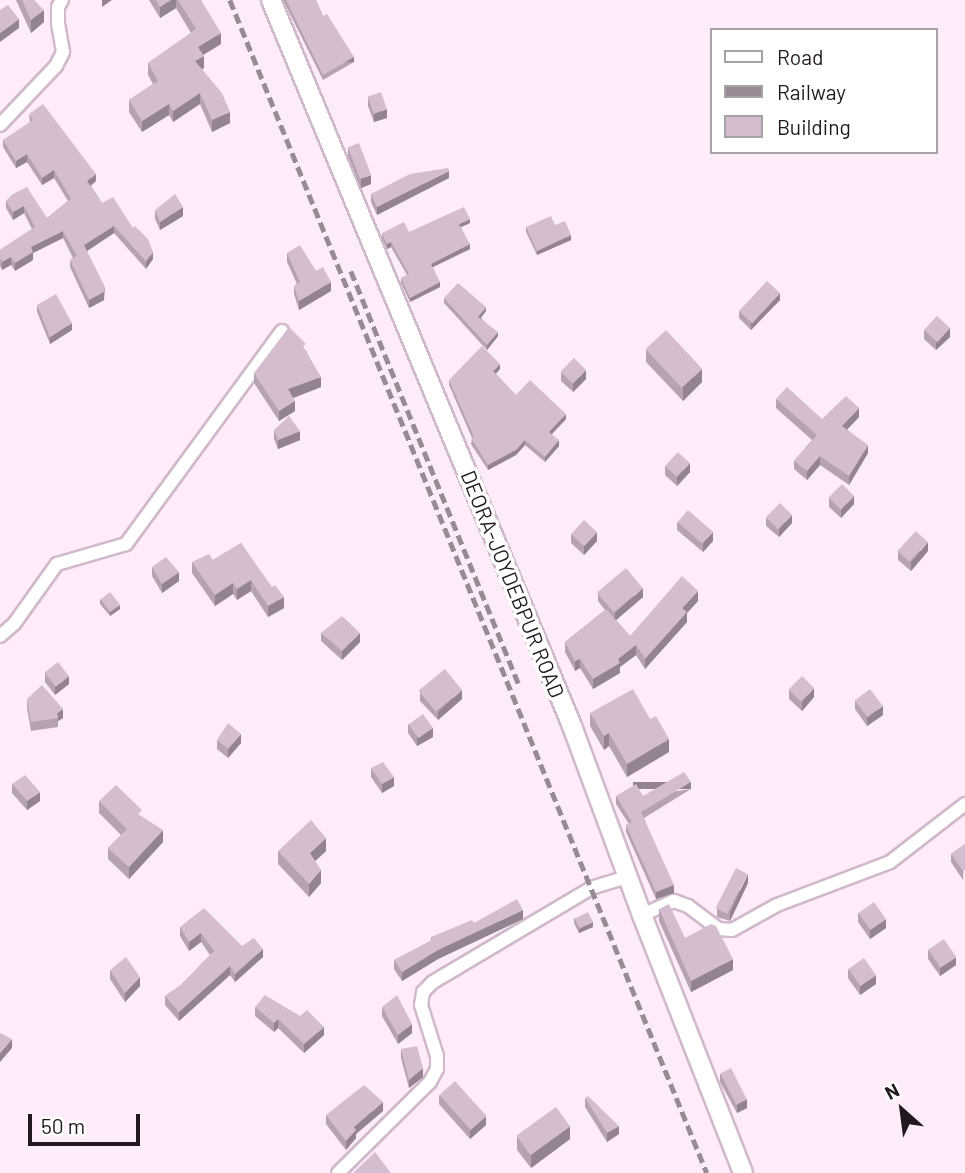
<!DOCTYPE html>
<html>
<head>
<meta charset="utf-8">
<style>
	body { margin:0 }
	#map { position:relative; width:965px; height:1173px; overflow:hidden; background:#ffecfb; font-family:Barlow,sans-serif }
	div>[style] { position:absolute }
	.roads { filter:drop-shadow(2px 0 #cfb9ca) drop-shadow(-2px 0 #cfb9ca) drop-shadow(0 2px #cfb9ca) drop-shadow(0 -2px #cfb9ca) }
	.street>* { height:12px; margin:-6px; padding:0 6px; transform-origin:6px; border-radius:6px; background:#fff }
	.secondary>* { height:18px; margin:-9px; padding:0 9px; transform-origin:9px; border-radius:9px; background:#fff }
	.rail>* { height:4.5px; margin-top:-2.25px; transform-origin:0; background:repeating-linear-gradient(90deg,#998b96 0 10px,transparent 0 15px) }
	.wall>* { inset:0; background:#b6a3b2 }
	.shaded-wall>* { inset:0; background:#948491; transform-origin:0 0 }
	.building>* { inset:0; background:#d4bdcf; transform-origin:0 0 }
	span { translate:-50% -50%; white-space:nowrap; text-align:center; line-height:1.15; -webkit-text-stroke:7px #fff; paint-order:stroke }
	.street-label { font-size:21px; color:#21191f }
	.legend { position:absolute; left:710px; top:28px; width:228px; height:126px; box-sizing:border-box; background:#fff; border:2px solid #a6a3a5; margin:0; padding:9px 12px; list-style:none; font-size:21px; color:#21191f }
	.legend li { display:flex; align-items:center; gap:14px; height:35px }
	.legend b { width:35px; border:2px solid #a6a3a5 }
	.north { position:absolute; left:867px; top:1075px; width:70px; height:70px; -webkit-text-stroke:5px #fff; paint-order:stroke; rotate:332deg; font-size:19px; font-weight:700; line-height:28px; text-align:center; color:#21191f }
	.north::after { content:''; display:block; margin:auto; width:24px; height:32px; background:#21191f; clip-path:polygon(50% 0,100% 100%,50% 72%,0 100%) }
	.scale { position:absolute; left:28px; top:1114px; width:112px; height:32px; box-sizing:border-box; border:4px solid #21191f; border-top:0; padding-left:9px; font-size:21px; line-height:24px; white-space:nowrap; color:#21191f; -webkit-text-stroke:5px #fff; paint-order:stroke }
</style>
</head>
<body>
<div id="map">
	<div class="roads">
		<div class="street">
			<div style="left:0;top:125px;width:81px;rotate:-46.5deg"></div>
			<div style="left:56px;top:66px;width:16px;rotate:-63deg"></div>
			<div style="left:63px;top:52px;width:27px;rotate:-100deg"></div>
			<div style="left:58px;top:25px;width:18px;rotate:-90deg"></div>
			<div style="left:58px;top:7px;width:8px;rotate:-60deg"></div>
			<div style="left:0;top:636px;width:18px;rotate:-41deg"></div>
			<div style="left:14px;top:624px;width:74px;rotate:-54.4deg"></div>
			<div style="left:57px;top:564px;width:72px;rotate:-16.2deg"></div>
			<div style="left:126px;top:544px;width:264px;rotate:-53.8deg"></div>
			<div style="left:642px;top:915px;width:35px;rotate:-24deg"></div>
			<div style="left:674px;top:901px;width:15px;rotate:20deg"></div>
			<div style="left:688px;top:906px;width:38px;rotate:37deg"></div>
			<div style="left:718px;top:929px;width:14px;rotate:4deg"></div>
			<div style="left:732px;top:930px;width:51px;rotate:-29.1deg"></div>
			<div style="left:777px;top:905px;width:121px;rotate:-20.8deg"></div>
			<div style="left:890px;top:862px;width:95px;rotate:-37.7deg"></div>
			<div style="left:338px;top:1173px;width:129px;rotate:-44.7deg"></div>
			<div style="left:430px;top:1082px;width:15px;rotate:-62deg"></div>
			<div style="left:437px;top:1069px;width:13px;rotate:-90deg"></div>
			<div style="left:437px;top:1056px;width:53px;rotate:-107.4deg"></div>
			<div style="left:421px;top:1005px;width:13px;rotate:-81deg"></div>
			<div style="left:423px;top:992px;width:14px;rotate:-45deg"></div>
			<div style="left:433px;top:982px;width:184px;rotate:-30.7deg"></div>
			<div style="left:591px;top:888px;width:39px;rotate:-17deg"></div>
		</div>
		<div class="secondary">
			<div style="left:271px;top:0;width:786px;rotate:67.48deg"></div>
			<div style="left:572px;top:726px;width:202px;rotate:69.7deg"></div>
			<div style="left:642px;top:915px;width:277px;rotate:68.6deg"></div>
		</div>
	</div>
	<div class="rail">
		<div style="left:230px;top:0;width:1266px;rotate:67.87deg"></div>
		<div style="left:351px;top:271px;width:445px;rotate:67.9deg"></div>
	</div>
	<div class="wall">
		<div style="clip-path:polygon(16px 0,34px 0,44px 22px,31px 33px)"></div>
		<div style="clip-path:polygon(149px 0,201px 0,221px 44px,203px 55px,204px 68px,202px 69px,230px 123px,212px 132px,200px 104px,173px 122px,169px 115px,142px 132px,129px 112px,129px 100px,153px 84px,148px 75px,148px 63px,191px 33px,176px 8px,160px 18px)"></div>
		<div style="clip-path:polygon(283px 0,316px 0,323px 16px,354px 62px,323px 80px)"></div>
		<div style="clip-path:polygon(368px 97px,387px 118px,374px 122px,368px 106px)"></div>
		<div style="clip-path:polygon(29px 114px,96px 181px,91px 186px,102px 203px,153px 259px,146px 269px,114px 233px,87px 251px,104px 300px,89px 308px,70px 267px,70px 260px,73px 258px,63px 238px,33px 253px,33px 260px,15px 271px,11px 265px,2px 270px,0 266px,0 250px,32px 229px,24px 213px,13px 220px,6px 208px,6px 201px,13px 194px,47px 218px,68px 201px,54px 178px,42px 185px,27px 162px,16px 168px,3px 147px,3px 140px,30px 123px)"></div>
		<div style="clip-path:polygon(348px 147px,371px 184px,361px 188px,348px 156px)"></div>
		<div style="clip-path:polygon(449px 178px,377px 215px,371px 202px,371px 194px)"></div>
		<div style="clip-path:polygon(155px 210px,183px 216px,160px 230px,155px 219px)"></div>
		<div style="clip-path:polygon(470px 223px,461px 227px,470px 249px,433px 267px,440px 287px,410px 302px,401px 283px,401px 278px,407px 275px,391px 247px,387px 249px,382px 238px,382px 233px,409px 232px)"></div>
		<div style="clip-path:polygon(555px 225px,571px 240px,537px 255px,526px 232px,526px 227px)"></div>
		<div style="clip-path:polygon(287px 253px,316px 271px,331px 291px,299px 310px,294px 294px,294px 286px,297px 284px,287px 262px)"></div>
		<div style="clip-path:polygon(444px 298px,486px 311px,481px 318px,498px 336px,487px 350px,444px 303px)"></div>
		<div style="clip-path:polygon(780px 300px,751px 330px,739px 318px,739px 311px)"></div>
		<div style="clip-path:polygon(37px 305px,72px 330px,50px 344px,37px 312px)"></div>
		<div style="clip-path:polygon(924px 330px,950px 337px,936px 350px,924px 339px)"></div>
		<div style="clip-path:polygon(646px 349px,702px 382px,683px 401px,646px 362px)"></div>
		<div style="clip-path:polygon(306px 350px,321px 387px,293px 398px,295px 411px,279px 421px,254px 383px,254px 373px)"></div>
		<div style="clip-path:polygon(500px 369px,496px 374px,516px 395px,566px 419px,552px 434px,559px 446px,545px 462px,525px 445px,516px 455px,488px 470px,471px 444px,472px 438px,449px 385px,449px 380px)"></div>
		<div style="clip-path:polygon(561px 372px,586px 379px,573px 392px,561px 381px)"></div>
		<div style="clip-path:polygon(776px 399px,822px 419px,859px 417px,847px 429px,868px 453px,849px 485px,820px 465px,807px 480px,794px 469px,794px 461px,812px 440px,776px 408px)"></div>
		<div style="clip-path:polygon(274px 430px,300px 440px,278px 449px,274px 439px)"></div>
		<div style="clip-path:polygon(665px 466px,690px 472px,677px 486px,665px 475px)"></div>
		<div style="clip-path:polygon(829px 498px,854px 504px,841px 518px,829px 507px)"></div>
		<div style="clip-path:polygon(766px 517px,792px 523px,779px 537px,766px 526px)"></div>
		<div style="clip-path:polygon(677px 522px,713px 541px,703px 552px,677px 530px)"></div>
		<div style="clip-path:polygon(571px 534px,597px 541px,584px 555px,571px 543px)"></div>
		<div style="clip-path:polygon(241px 543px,284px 608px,268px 617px,251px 591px,237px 600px,233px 594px,215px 606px,192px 573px,192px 562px,213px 560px)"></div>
		<div style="clip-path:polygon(898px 551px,928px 551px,911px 571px,898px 560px)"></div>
		<div style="clip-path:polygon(152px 567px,179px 581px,162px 593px,152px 576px)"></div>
		<div style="clip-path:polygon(598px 593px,643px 597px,616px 620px,630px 636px,698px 601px,687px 613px,687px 622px,645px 669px,636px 655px,620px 667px,620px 673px,593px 689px,580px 668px,575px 671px,565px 652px,565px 642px,605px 610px,598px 601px)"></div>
		<div style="clip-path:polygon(100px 599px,120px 609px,110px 616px,100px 604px)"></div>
		<div style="clip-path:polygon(321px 633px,360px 642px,342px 660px,321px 641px)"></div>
		<div style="clip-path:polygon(45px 673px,69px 684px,55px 695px,45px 682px)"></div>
		<div style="clip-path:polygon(789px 690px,814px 697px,802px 711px,789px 699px)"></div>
		<div style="clip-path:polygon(420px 692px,462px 699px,438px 720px,420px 701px)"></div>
		<div style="clip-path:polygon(27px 699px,63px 718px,58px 721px,58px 727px,31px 731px,27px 708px)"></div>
		<div style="clip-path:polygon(855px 700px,883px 715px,867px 726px,855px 709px)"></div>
		<div style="clip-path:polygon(590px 713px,669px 752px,627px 777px,609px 746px,604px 750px,590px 726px)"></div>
		<div style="clip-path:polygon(408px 724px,433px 737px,417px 746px,408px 733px)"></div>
		<div style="clip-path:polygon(217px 740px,241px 743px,228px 758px,217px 749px)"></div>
		<div style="clip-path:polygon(371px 768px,394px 786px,382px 793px,371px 777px)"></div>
		<div style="clip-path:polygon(12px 784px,40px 801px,27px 810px,12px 793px)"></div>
		<div style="clip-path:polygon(691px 789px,644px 818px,674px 893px,656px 899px,626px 832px,626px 825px,629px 824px,616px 804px,616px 796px,643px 796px)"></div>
		<div style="clip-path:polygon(99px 801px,142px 817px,163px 842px,129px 879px,108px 859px,108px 848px,121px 835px,99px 813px)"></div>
		<div style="clip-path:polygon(965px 844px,963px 880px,951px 862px,951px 854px)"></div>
		<div style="clip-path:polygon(278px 851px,326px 851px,315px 861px,321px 883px,309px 897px,278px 864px)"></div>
		<div style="clip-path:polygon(748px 883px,730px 921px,717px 917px,717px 909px)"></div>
		<div style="clip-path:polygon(659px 909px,685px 938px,733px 970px,691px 992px,659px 921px)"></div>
		<div style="clip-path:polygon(858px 913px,886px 928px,870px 939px,858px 922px)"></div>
		<div style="clip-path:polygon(574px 918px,593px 927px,579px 933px,574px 923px)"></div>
		<div style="clip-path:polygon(523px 919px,438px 959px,402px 981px,394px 969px,394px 960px,431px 941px,431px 937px,474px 923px)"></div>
		<div style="clip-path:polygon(180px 927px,242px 946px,263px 957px,235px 982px,230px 975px,179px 1021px,165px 1005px,165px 996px,181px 985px,210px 955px,201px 942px,189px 951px,180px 936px)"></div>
		<div style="clip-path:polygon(928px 950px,956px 965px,940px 976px,928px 959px)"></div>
		<div style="clip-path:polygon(848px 969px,876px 984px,860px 995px,848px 978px)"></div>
		<div style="clip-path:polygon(110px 970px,140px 986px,125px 1002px,110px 979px)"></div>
		<div style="clip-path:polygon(255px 1007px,324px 1035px,304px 1053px,278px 1028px,274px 1032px,255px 1016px)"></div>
		<div style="clip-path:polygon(382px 1007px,412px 1033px,398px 1044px,382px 1016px)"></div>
		<div style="clip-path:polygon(401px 1049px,423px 1077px,409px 1088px,401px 1058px)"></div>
		<div style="clip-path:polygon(720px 1073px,747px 1108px,737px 1113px,720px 1082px)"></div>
		<div style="clip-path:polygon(439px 1095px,486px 1125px,470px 1139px,439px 1104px)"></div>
		<div style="clip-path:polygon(585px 1098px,619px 1134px,607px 1142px,585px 1107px)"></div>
		<div style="clip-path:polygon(383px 1111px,356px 1134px,356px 1138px,346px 1150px,326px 1124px,326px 1115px)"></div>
		<div style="clip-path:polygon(517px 1137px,570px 1139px,531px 1168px,517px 1150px)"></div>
	</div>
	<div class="shaded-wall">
		<div style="clip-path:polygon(102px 0,112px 0,102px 7px)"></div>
		<div style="clip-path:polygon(171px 0,176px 0,176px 8px,160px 18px,160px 7px)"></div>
		<div style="clip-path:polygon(44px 10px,44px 22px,31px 33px,31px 20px)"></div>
		<div style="clip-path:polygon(19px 19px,19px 28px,0 42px,0 33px)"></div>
		<div style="clip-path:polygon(221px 33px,221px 44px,198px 58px,198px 47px)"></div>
		<div style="clip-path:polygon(204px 56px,204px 68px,195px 73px,195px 61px)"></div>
		<div style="left:354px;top:57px;width:5px;height:36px;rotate:90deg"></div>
		<div style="clip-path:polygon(200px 93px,200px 104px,173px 122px,173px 111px)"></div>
		<div style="clip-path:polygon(169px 104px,169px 115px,142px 132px,142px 121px)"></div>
		<div style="clip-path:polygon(387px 109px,387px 118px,374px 122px,374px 114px)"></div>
		<div style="clip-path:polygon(230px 112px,230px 123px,212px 132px,212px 120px)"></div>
		<div style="clip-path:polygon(27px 154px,27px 162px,16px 168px,16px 161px)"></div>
		<div style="clip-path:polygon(54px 170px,54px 178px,42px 185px,42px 178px)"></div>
		<div style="clip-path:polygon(449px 171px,449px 178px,377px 215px,377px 207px)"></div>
		<div style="clip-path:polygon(96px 174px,96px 181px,87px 188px,87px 181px)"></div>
		<div style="clip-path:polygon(371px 175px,371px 184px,361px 188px,361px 179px)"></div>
		<div style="clip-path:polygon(24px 206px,24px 213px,13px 220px,13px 212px)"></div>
		<div style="clip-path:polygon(183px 207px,183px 216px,160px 230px,160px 222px)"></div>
		<div style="clip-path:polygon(470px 219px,470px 223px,459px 228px,459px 224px)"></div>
		<div style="clip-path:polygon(114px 226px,114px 233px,84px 253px,84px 245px)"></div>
		<div style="clip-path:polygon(63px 231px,63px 238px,33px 253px,33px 260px,15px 271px,15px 263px,31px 247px)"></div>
		<div style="clip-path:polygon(571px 235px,571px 240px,537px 255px,537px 251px)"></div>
		<div style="clip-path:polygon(391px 242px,391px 247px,387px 249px,387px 244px)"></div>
		<div style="clip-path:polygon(470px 244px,470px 249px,431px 268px,431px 264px)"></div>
		<div style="clip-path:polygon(153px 252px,153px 259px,146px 269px,146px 261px)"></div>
		<div style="clip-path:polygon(11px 257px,11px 265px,2px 270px,2px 262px)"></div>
		<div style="clip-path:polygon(331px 282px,331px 291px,299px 310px,299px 301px)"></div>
		<div style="clip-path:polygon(440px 282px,440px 287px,410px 302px,410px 298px)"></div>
		<div style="clip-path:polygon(105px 287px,104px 300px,89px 308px,89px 300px)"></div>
		<div style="clip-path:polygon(780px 293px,780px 300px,751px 330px,751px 323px)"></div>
		<div style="clip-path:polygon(486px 307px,486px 311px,478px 321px,478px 317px)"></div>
		<div style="clip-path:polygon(72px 323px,72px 330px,50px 344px,50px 337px)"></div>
		<div style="clip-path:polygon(950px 328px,950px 337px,936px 350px,936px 342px)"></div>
		<div style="clip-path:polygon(498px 332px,498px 336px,487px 350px,487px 345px)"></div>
		<div style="clip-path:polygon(500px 364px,500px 369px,493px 376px,493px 371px)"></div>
		<div style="clip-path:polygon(702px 369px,702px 382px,683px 401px,683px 387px)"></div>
		<div style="clip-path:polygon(586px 370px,586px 379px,573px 392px,573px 384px)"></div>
		<div style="clip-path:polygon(321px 377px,321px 387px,288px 400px,288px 389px)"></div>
		<div style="clip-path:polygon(295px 401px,295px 411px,279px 421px,279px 411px)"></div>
		<div style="clip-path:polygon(859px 408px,859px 417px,842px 435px,842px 426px)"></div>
		<div style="clip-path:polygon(566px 414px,566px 419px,549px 437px,549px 432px)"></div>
		<div style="clip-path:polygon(300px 431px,300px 440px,278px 449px,278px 440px)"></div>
		<div style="clip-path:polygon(525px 440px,525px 445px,516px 455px,488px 470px,488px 465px)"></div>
		<div style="clip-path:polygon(559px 440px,559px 446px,545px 462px,545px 457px)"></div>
		<div style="clip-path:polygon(868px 445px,868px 453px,849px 485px,849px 476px)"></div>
		<div style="clip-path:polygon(820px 456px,820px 465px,807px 480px,807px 471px)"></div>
		<div style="clip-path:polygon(690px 463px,690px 472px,677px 486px,677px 477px)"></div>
		<div style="clip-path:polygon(854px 496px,854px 504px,841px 518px,841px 510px)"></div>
		<div style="clip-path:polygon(792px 515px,792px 523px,779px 537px,779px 529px)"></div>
		<div style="clip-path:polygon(597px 532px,597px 541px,584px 555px,584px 546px)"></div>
		<div style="clip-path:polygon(713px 532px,713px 541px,703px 552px,703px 543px)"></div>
		<div style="clip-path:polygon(928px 542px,928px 551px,911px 571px,911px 562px)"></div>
		<div style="clip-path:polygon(179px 572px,179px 581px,162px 593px,162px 584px)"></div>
		<div style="clip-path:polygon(251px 580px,251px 591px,237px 600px,237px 589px)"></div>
		<div style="clip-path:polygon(233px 583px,233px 594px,215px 606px,215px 595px)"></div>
		<div style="clip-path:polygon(643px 588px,643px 597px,615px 621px,615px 613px)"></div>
		<div style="clip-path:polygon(698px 591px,698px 601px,687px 613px,687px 622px,645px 669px,645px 659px,682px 608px)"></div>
		<div style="clip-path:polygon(284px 597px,284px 608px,268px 617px,268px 606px)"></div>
		<div style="clip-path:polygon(120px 605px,120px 609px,110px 616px,110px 612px)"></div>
		<div style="clip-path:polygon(360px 633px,360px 642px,342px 660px,342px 651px)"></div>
		<div style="clip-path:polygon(636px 645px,636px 655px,620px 667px,620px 673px,593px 689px,593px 679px)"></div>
		<div style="clip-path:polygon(580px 659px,580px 668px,575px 671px,575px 661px)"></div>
		<div style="clip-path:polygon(69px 676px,69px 684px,55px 695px,55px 686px)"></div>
		<div style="clip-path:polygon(814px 688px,814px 697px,802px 711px,802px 702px)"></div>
		<div style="clip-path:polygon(462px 690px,462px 699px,438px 720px,438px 712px)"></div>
		<div style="clip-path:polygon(883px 706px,883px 715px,867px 726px,867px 717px)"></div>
		<div style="clip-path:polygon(63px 709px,63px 718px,58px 721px,57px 713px)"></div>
		<div style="clip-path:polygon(433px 728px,433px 737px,417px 746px,417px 737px)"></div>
		<div style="clip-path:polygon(609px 733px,609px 746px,604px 750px,604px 736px)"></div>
		<div style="clip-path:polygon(241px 734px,241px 743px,228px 758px,228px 749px)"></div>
		<div style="clip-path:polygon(669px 739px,669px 752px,627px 777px,627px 764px)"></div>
		<div style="clip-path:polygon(394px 777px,394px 786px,382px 793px,382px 784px)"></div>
		<div style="left:691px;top:782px;width:7px;height:58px;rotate:90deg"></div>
		<div style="clip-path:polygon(40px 792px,40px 801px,27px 810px,27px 801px)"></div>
		<div style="clip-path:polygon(163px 830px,163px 842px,129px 879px,129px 867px)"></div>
		<div style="clip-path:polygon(326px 838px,326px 851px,310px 866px,310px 853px)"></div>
		<div style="clip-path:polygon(321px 870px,321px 883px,309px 897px,309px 884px)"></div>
		<div style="clip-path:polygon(748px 874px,748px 883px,730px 921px,730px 912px)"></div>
		<div style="clip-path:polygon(674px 885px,674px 893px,656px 899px,656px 892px)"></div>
		<div style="clip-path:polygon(523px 910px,523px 919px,438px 959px,402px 981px,402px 972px,438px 950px)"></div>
		<div style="clip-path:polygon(886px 919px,886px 928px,870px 939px,870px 930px)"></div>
		<div style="clip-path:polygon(593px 922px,593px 927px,579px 933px,579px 929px)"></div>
		<div style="clip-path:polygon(201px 933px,201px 942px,189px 951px,189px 942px)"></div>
		<div style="clip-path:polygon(263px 949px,263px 957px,235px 982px,235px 974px)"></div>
		<div style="clip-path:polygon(956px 957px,956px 965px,940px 976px,940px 968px)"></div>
		<div style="clip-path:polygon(733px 959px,733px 970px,691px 992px,691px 981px)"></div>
		<div style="clip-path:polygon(230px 966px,230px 975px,179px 1021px,179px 1012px)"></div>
		<div style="clip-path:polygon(876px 975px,876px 984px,860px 995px,860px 986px)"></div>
		<div style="clip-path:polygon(140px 977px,140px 986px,125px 1002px,125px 993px)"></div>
		<div style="clip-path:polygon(278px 1019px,278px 1028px,274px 1032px,274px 1023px)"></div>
		<div style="clip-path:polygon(412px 1024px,412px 1033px,398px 1044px,398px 1035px)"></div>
		<div style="clip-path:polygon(324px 1027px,324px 1035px,304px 1053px,304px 1044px)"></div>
		<div style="clip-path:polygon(12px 1039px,12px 1048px,0 1062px,0 1053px)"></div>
		<div style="clip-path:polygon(423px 1068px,423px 1077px,409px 1088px,409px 1080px)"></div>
		<div style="clip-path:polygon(747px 1099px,747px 1108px,737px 1113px,737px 1104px)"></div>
		<div style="clip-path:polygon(383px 1102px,383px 1111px,356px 1134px,356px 1138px,346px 1150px,346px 1141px,354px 1127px)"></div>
		<div style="clip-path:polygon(486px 1116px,486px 1125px,470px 1139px,470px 1130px)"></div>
		<div style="clip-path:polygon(570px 1126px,570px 1139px,531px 1168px,531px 1155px)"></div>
		<div style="clip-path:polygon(619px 1126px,619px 1134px,607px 1142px,607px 1133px)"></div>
	</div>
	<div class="building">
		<div style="clip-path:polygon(22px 0,34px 0,44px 10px,31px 20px)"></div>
		<div style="clip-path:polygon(156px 0,171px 0,160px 7px)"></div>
		<div style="clip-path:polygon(178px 0,201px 0,221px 33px,198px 47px,204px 56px,195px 61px,222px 93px,230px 112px,212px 120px,200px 93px,173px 111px,169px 104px,142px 121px,129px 100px,158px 81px,148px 63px,196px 29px)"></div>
		<div style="clip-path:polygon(286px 0,316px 0,323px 16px,327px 14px,354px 57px,323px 75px)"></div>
		<div style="clip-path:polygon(8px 5px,19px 19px,0 33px,0 10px)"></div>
		<div style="left:381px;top:92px;width:18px;height:14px;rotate:71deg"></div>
		<div style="clip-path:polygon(43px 104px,96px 174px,87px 181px,102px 203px,113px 197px,133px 228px,135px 226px,148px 239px,153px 252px,146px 261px,114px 226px,84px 245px,105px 287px,104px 292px,89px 300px,70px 260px,77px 256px,63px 231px,31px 247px,33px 252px,15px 263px,11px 257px,2px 262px,0 258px,0 250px,35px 227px,24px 206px,13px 212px,6px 201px,13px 194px,27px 187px,47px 218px,71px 199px,54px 170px,42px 178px,27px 154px,16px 161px,3px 140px,33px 120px,29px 114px)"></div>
		<div style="left:359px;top:143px;width:34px;height:12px;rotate:69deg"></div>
		<div style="clip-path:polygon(448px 168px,449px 171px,377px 207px,371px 194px,410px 174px)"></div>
		<div style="clip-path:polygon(175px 194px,183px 207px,160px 222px,155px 210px)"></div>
		<div style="clip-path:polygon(464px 207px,470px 219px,459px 224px,470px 244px,431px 264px,440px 282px,410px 298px,401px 278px,409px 274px,391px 242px,387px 244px,382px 233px,404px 222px,409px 232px)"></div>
		<div style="clip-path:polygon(551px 216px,555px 225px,565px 221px,571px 235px,537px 251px,526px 227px)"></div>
		<div style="clip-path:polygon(300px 245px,316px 271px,323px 267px,331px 282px,299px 301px,294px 286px,300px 282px,287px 253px)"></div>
		<div style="left:767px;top:281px;width:18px;height:41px;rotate:43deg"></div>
		<div style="clip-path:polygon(458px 283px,486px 307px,478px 317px,498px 332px,487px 345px,444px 298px)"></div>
		<div style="clip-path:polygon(56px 294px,72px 323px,50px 337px,37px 305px)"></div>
		<div style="left:937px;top:316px;width:18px;height:19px;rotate:43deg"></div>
		<div style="clip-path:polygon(289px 327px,306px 344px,303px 346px,321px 377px,288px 389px,295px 401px,279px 411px,254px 373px)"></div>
		<div style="left:666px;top:330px;width:53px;height:28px;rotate:47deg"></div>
		<div style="clip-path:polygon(482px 346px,500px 364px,493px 371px,516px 395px,530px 380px,566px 414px,549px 432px,559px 440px,545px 457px,525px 440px,516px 450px,488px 465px,471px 438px,474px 437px,449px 380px)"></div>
		<div style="left:574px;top:358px;width:17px;height:19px;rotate:45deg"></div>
		<div style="clip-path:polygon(787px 387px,822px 419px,846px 396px,859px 408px,842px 426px,868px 445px,849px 476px,820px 456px,807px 471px,794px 461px,817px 435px,776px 399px)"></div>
		<div style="clip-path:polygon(289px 416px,300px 431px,278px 440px,274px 430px)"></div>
		<div style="left:678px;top:452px;width:16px;height:19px;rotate:43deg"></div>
		<div style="left:842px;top:484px;width:17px;height:19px;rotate:45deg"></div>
		<div style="left:780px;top:503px;width:17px;height:20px;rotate:45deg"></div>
		<div style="left:688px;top:510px;width:33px;height:16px;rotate:41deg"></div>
		<div style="left:584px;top:520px;width:18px;height:19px;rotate:43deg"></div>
		<div style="left:916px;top:531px;width:16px;height:27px;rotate:43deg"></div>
		<div style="clip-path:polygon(241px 543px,272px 587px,275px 585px,284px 597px,268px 606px,251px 580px,237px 589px,233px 583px,215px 595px,192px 562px,209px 554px,213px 560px)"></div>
		<div style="clip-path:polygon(166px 557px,179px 572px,162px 584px,152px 567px)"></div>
		<div style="left:626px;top:568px;width:26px;height:38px;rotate:50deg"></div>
		<div style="clip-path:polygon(682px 576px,698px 591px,682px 608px,687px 612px,645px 659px,636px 645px,618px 659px,620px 663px,593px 679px,580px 659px,575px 661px,565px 642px,606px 609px,630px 636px)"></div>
		<div style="left:110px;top:592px;width:16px;height:12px;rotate:52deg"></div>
		<div style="clip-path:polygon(342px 616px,360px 633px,342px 651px,321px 633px)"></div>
		<div style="left:58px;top:662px;width:18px;height:17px;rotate:52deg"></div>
		<div style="left:445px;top:669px;width:27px;height:34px;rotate:51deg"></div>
		<div style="left:802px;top:676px;width:17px;height:19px;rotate:45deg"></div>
		<div style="clip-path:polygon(42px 685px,63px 709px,57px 713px,58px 718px,31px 722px,27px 699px)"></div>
		<div style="clip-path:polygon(633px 689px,650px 719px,656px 716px,669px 739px,627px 764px,609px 733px,604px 736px,590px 713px)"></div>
		<div style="left:870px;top:689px;width:21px;height:19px;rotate:53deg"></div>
		<div style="left:423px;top:714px;width:17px;height:18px;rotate:54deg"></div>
		<div style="clip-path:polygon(228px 723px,241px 734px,228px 749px,217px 740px)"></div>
		<div style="clip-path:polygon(383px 762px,394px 777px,382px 784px,371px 768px)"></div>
		<div style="clip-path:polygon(684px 772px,691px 782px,641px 812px,674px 885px,656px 892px,626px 825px,632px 822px,616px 796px,636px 784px,643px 796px)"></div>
		<div style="clip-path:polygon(25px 775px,40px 792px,27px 801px,12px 784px)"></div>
		<div style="clip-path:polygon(116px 785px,142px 810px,138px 814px,163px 830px,129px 867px,108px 848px,127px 829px,99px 801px)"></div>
		<div style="clip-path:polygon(311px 820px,326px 838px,310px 853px,321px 870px,309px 884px,278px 851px)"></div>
		<div style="clip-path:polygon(965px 844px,965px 870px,963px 871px,951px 854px)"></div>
		<div style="left:736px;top:868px;width:13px;height:45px;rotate:27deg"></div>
		<div style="clip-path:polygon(517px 899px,523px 910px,438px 950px,402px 972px,394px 960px,432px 940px,431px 937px,472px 920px,474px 923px)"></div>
		<div style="left:874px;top:902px;width:21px;height:19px;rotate:55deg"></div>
		<div style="clip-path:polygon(669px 904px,685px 938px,711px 924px,716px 926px,733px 959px,691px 981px,659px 909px)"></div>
		<div style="clip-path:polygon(204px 908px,242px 946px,254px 938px,263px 949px,235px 974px,230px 966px,179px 1012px,165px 996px,181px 985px,214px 951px,201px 933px,189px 942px,180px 927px)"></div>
		<div style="left:588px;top:912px;width:11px;height:15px;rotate:63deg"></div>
		<div style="left:944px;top:939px;width:22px;height:19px;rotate:56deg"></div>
		<div style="clip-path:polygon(126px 957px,140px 977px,125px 993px,110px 970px)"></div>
		<div style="left:864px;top:958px;width:21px;height:19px;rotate:55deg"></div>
		<div style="clip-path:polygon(265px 995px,300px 1016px,307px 1010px,324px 1027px,304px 1044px,278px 1019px,274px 1023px,255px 1007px)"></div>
		<div style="clip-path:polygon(397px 995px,412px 1024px,398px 1035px,382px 1007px)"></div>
		<div style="clip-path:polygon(0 1033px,12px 1039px,0 1053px)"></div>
		<div style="clip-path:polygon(417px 1046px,423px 1068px,409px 1080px,401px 1049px)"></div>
		<div style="left:731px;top:1068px;width:35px;height:12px;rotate:63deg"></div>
		<div style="left:455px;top:1081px;width:47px;height:21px;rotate:48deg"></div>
		<div style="clip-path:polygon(364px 1085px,383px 1102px,354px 1127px,356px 1130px,346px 1141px,326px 1115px)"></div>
		<div style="clip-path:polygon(588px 1096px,619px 1126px,607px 1133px,585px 1098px)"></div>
		<div style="left:556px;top:1107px;width:24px;height:49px;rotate:54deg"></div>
		<div style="clip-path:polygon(375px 1152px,391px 1173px,353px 1173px)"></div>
	</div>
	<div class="street-label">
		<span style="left:513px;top:584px;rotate:68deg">DEORA-JOYDEBPUR ROAD</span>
	</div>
	<ul class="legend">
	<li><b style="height:9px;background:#fff"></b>Road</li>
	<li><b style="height:9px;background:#998b96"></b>Railway</li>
	<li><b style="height:19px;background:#d4bdcf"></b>Building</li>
	</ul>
	<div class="north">N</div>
	<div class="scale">50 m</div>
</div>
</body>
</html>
